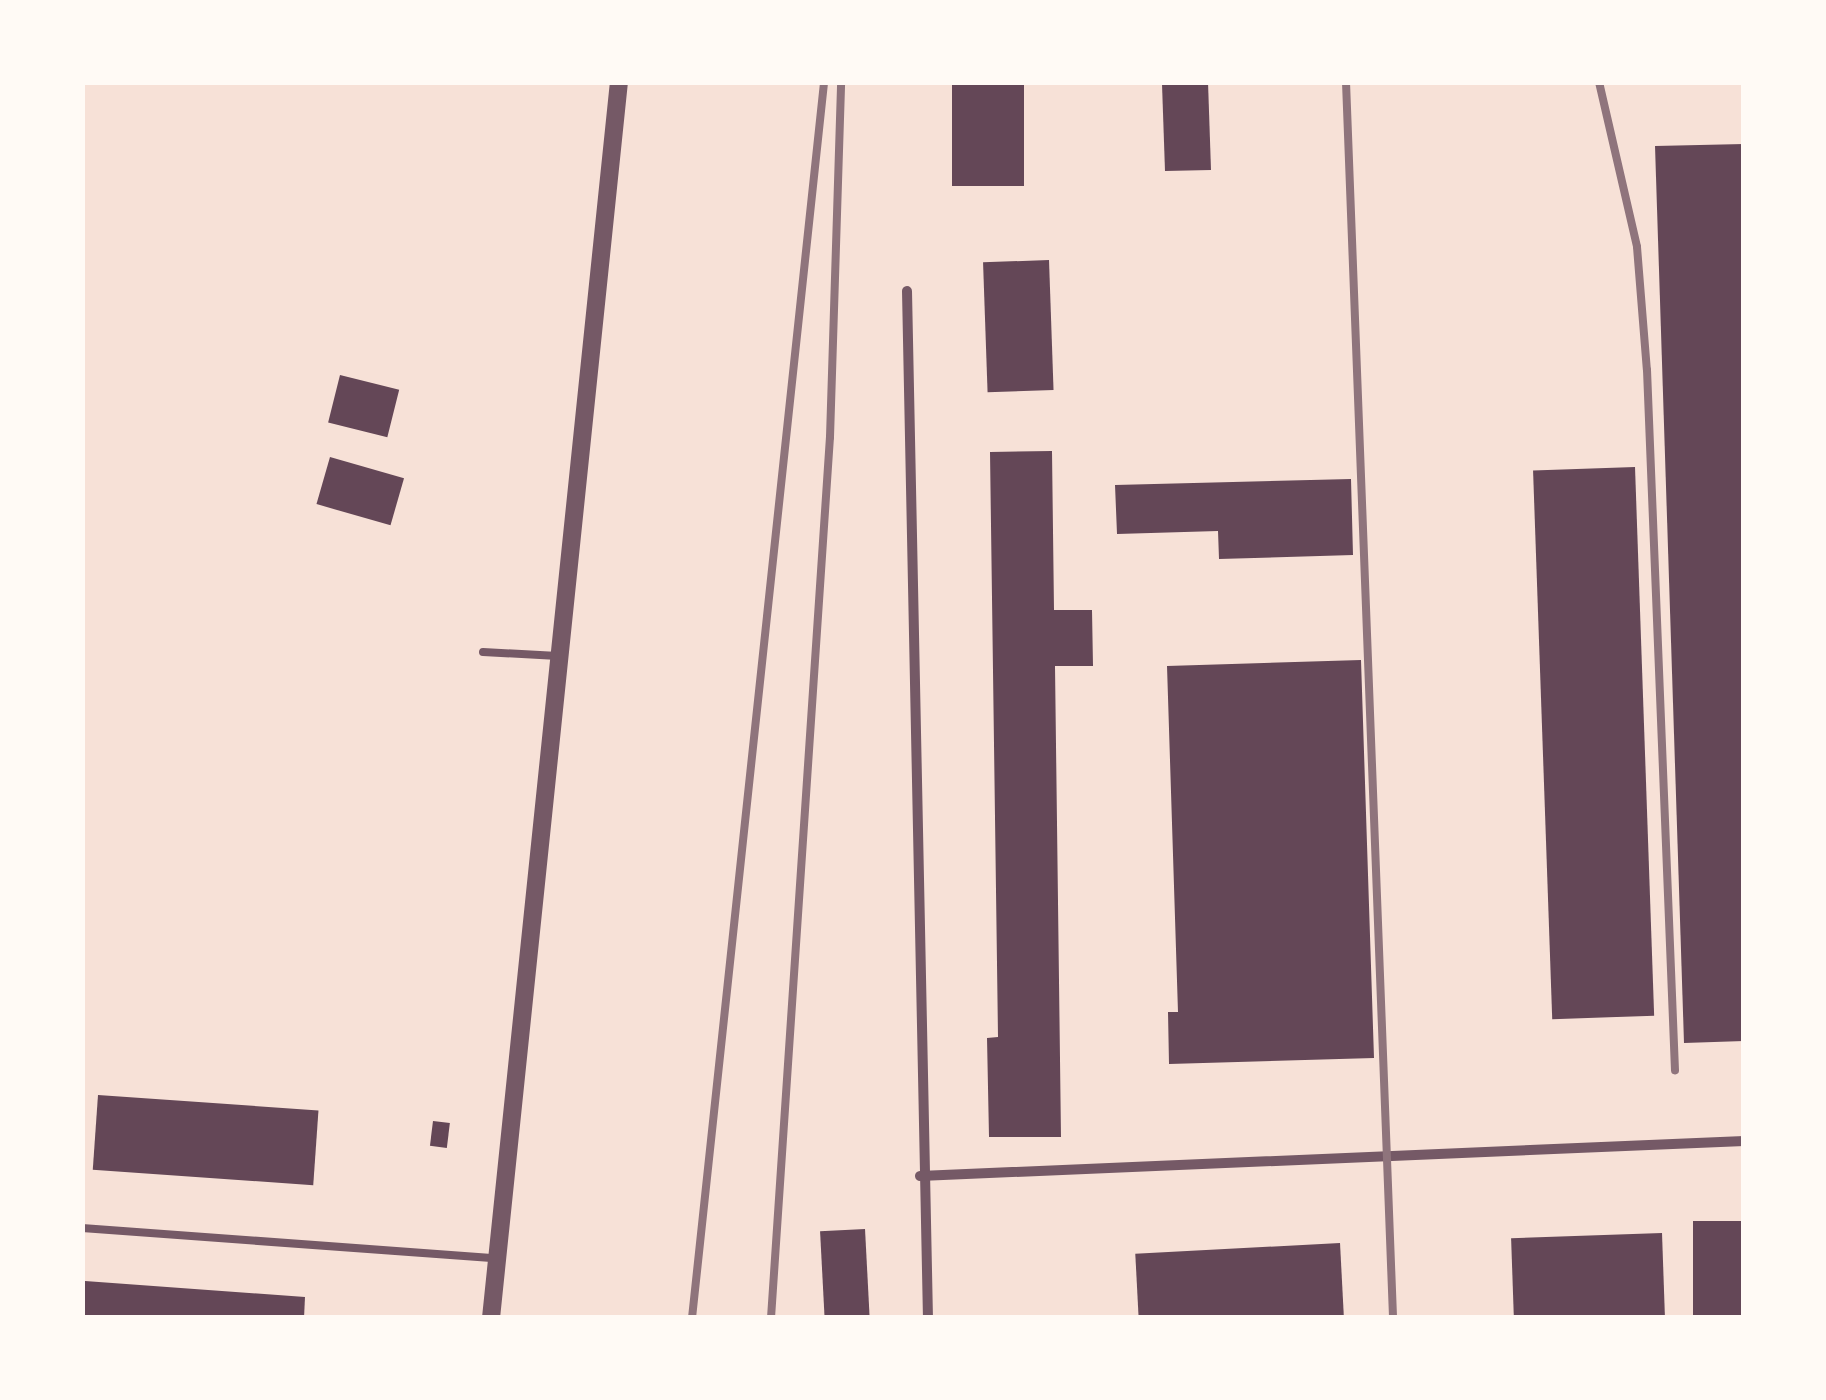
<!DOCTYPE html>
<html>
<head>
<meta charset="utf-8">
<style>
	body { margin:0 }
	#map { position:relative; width:1826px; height:1400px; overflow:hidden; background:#f7e1d7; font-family:Roboto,sans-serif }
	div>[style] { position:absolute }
	.building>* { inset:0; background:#644757; transform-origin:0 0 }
	.service>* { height:8px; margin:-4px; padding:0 4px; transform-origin:4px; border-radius:4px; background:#755966 }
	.minor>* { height:10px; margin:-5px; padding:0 5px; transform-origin:5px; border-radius:5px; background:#755966 }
	.tertiary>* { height:18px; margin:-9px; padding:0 9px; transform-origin:9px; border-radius:9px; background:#755966 }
	.rail>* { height:8px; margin:-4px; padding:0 4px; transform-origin:4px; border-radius:4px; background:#8f747c }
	span { translate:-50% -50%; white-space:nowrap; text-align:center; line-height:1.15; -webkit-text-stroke:10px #fffaf5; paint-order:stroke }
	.frame { position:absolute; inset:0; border:85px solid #fffaf5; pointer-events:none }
</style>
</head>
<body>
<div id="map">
	<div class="building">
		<div style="left:952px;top:82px;width:72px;height:104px"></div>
		<div style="clip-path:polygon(1194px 82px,1208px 82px,1211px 170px,1165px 171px,1162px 84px)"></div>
		<div style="clip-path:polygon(1744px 144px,1744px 1041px,1684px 1043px,1655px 146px)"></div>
		<div style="left:1049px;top:260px;width:130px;height:66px;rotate:88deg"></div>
		<div style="left:340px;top:375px;width:61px;height:49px;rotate:14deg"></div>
		<div style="clip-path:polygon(1052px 451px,1054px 610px,1092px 610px,1093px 666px,1055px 666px,1061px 1137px,989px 1137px,987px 1038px,998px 1037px,990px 452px)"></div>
		<div style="left:330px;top:457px;width:77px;height:49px;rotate:16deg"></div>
		<div style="left:1635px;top:467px;width:549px;height:102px;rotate:88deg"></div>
		<div style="clip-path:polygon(1351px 479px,1353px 555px,1219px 559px,1218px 531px,1117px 534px,1115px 485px)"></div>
		<div style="clip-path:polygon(1361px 660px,1374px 1058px,1169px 1064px,1168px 1012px,1178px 1012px,1167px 666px)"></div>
		<div style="left:98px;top:1095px;width:221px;height:75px;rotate:4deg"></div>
		<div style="left:433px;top:1121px;width:17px;height:25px;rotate:7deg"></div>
		<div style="left:1744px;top:1221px;width:97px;height:51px;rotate:90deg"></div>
		<div style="left:865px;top:1229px;width:89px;height:45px;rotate:87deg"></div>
		<div style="left:1662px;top:1233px;width:85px;height:151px;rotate:88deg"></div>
		<div style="left:1340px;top:1243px;width:75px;height:205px;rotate:87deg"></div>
		<div style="clip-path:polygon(85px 1281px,305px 1297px,304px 1318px,82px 1318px)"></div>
	</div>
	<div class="service">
		<div style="left:483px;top:652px;width:75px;rotate:3.1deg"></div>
		<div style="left:82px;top:1228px;width:414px;rotate:4.2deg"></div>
	</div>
	<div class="minor">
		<div style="left:907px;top:291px;width:1027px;rotate:88.83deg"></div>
		<div style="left:920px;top:1176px;width:825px;rotate:-2.43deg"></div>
	</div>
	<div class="tertiary">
		<div style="left:491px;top:1318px;width:1243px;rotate:-84.09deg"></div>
	</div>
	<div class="rail">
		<div style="left:1346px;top:82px;width:1237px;rotate:87.82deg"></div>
		<div style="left:1599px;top:82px;width:169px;rotate:77deg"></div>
		<div style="left:1637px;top:247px;width:123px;rotate:85.4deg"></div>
		<div style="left:1647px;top:370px;width:701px;rotate:87.71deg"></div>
		<div style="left:692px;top:1318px;width:1243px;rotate:-83.9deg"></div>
		<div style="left:771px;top:1318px;width:883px;rotate:-86.17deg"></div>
		<div style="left:830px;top:437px;width:355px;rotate:-88.2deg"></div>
	</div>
	<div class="frame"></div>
</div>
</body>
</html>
